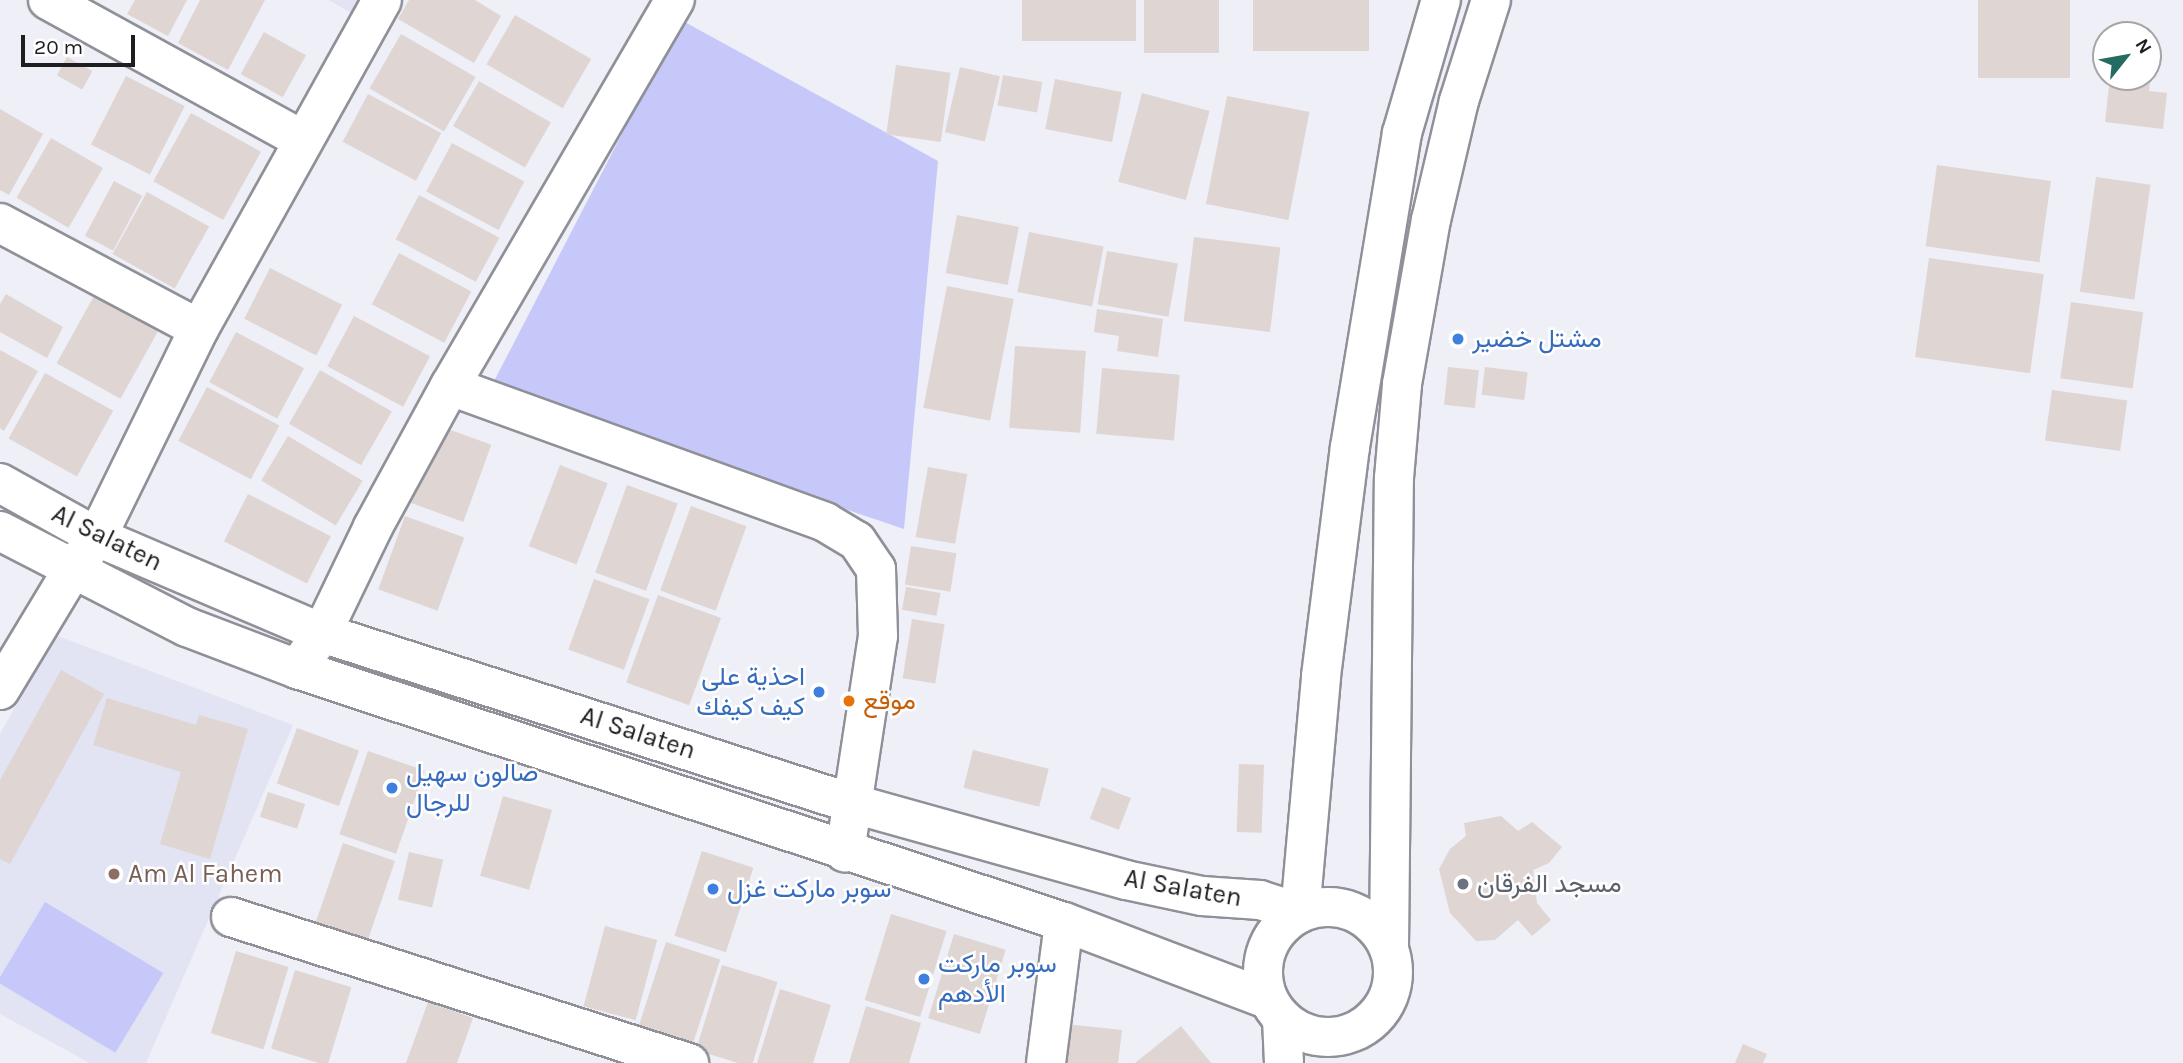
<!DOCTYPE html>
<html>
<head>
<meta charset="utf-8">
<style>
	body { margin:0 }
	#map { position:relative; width:2183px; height:1063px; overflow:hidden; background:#eeeff7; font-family:Karla,Vazirmatn,sans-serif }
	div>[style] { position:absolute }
	.built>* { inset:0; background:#e2e3f3 }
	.green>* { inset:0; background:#c5c8f9; transform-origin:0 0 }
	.building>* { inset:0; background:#dfd5d3; transform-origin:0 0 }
	.roads { filter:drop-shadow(2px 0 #8f9098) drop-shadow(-2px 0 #8f9098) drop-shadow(0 2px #8f9098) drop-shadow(0 -2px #8f9098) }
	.minor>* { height:38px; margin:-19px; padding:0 19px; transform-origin:19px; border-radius:19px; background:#fff }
	.major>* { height:38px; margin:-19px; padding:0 19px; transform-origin:19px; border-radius:19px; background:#fff }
	.major>.ring { margin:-19px; padding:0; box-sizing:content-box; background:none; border:38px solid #fff; border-radius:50% }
	.dots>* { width:19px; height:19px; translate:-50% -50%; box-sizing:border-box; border:4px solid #fff; border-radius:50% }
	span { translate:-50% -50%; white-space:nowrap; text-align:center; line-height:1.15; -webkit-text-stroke:5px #fff; paint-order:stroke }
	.shop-label { font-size:26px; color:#366cbe }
	.left { translate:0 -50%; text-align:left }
	.right { translate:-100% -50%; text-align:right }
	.street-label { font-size:26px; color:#1e1e21 }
	.food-label { font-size:26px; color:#c56008 }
	.education-label { font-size:26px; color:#785e54 }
	.worship-label { font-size:26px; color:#5b616d }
	.north { position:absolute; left:2092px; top:21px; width:70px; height:70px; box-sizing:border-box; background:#fff; border:2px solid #a5a5a6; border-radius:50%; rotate:59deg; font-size:19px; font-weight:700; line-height:28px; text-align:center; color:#1e1e21 }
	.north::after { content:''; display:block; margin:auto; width:24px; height:32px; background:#246c62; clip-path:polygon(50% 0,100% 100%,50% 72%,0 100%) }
	.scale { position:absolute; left:21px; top:35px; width:114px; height:32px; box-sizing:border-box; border:4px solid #1e1e21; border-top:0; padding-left:9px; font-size:21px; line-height:24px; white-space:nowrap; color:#1e1e21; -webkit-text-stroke:5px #fff; paint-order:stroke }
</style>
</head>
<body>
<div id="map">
	<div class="built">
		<div style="clip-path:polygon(329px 0,367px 0,358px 17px)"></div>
		<div style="clip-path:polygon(55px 635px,293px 725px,146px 1063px,90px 1063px,0 1014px,0 734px)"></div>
	</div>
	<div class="green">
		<div style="clip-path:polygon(681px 20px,938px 161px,904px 529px,490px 389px)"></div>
		<div style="left:45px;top:902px;width:138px;height:93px;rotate:31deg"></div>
	</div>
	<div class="building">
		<div style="clip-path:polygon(135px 0,187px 0,168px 36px,127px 14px)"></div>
		<div style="clip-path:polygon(200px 0,265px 0,228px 70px,178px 43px)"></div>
		<div style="clip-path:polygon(409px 0,475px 0,501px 16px,474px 63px,398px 19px)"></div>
		<div style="left:1022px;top:0;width:114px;height:41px"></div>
		<div style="left:1144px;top:0;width:75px;height:53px"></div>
		<div style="left:1253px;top:0;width:116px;height:51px"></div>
		<div style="left:1978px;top:0;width:92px;height:78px"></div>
		<div style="left:515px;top:15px;width:88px;height:57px;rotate:30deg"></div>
		<div style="left:264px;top:32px;width:48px;height:48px;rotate:29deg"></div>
		<div style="left:401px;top:34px;width:86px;height:63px;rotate:30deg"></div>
		<div style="left:67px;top:57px;width:29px;height:21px;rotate:29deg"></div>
		<div style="clip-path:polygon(2148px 62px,2152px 63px,2149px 91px,2167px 93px,2163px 129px,2105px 122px,2110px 77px,2148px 77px)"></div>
		<div style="left:896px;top:65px;width:55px;height:70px;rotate:8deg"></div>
		<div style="left:960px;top:67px;width:41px;height:67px;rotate:13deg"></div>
		<div style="left:1003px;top:75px;width:40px;height:31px;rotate:10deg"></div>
		<div style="left:126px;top:76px;width:66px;height:77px;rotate:27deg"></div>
		<div style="left:1055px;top:79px;width:68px;height:51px;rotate:11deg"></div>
		<div style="left:479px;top:81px;width:83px;height:52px;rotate:30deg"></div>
		<div style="left:1142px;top:93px;width:70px;height:92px;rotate:15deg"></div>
		<div style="left:368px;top:94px;width:83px;height:54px;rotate:28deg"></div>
		<div style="left:1227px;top:96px;width:84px;height:110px;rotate:11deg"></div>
		<div style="clip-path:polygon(0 109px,43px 134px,9px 195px,0 190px)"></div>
		<div style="left:191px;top:113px;width:80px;height:78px;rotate:29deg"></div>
		<div style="left:51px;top:138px;width:60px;height:69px;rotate:30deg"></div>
		<div style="left:452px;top:143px;width:82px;height:55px;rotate:28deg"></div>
		<div style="left:1937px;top:165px;width:115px;height:82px;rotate:8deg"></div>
		<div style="left:2096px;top:177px;width:55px;height:116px;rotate:8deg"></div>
		<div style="left:114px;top:181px;width:32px;height:62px;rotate:28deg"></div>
		<div style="left:147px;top:192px;width:71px;height:71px;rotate:29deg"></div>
		<div style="left:419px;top:195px;width:91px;height:50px;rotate:28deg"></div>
		<div style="left:957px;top:215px;width:63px;height:59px;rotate:11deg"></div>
		<div style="left:1029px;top:232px;width:76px;height:61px;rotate:11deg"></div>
		<div style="left:1194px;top:237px;width:87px;height:85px;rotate:7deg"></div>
		<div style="left:1107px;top:251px;width:72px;height:54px;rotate:10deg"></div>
		<div style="left:399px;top:253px;width:82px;height:58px;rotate:28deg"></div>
		<div style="left:1929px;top:258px;width:116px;height:100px;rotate:8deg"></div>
		<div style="left:270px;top:268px;width:81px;height:57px;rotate:27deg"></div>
		<div style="left:947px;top:286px;width:68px;height:124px;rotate:11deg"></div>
		<div style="clip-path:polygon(6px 294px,63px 327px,47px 358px,0 332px,0 304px)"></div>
		<div style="left:94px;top:296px;width:73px;height:77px;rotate:29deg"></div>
		<div style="left:2071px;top:302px;width:73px;height:77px;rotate:8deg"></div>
		<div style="clip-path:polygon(1097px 309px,1163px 319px,1158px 357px,1117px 351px,1119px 336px,1094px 332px)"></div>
		<div style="left:354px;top:316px;width:86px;height:57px;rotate:28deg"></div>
		<div style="left:236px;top:332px;width:77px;height:57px;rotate:28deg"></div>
		<div style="left:1015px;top:346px;width:71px;height:82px;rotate:4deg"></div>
		<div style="clip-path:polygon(0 350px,38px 371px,4px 431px,0 428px)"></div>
		<div style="left:1448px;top:367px;width:31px;height:38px;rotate:6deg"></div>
		<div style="left:1485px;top:367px;width:43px;height:28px;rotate:7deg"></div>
		<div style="left:1102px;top:368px;width:78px;height:66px;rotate:5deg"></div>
		<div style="left:320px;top:370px;width:83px;height:62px;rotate:30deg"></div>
		<div style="left:45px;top:373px;width:78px;height:75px;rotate:29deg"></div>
		<div style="left:207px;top:387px;width:82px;height:61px;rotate:28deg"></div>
		<div style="left:2052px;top:390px;width:76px;height:51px;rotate:8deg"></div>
		<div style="left:434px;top:424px;width:61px;height:82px;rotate:20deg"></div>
		<div style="left:288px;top:436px;width:87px;height:52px;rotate:31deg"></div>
		<div style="left:560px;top:465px;width:51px;height:87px;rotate:21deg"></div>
		<div style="left:928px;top:467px;width:40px;height:71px;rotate:10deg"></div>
		<div style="left:627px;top:485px;width:54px;height:93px;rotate:20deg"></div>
		<div style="left:248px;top:494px;width:93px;height:53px;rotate:27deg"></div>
		<div style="left:691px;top:506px;width:59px;height:90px;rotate:20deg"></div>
		<div style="left:405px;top:516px;width:63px;height:78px;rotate:20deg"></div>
		<div style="left:911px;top:546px;width:46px;height:39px;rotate:9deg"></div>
		<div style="left:594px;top:579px;width:59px;height:75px;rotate:20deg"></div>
		<div style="left:906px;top:587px;width:35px;height:23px;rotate:10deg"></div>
		<div style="left:658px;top:595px;width:67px;height:93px;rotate:20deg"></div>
		<div style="left:912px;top:619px;width:33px;height:60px;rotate:9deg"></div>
		<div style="clip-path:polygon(61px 670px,104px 694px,10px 864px,0 859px,0 780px)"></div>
		<div style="clip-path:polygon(107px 698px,196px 725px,199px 715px,248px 729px,210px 859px,160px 844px,181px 772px,93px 745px)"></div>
		<div style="left:297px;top:728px;width:66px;height:59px;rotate:20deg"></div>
		<div style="left:973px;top:750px;width:78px;height:39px;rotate:14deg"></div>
		<div style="left:368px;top:751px;width:60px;height:88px;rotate:19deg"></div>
		<div style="left:1239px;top:764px;width:25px;height:68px;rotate:2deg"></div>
		<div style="left:1102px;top:787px;width:31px;height:34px;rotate:21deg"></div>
		<div style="left:268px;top:792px;width:39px;height:26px;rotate:18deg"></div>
		<div style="left:503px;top:796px;width:51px;height:83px;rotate:16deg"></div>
		<div style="clip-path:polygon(1501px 816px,1518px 831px,1532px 822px,1562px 847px,1549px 863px,1533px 870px,1537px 903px,1551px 920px,1532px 936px,1518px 920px,1495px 940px,1476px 941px,1450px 913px,1439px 869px,1450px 849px,1466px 836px,1464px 823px)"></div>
		<div style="left:343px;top:843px;width:55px;height:86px;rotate:19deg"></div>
		<div style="left:702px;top:851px;width:54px;height:89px;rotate:18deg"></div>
		<div style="left:409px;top:852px;width:35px;height:49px;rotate:13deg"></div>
		<div style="left:891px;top:914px;width:58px;height:90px;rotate:17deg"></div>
		<div style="left:605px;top:926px;width:54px;height:83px;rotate:15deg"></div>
		<div style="left:954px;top:934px;width:54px;height:88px;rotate:17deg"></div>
		<div style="left:666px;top:942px;width:57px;height:90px;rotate:18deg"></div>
		<div style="left:236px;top:951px;width:55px;height:86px;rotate:17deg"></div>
		<div style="left:722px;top:965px;width:58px;height:89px;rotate:17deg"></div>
		<div style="left:295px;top:970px;width:59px;height:82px;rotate:17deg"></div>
		<div style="clip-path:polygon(780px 989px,831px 1005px,813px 1063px,757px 1063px)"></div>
		<div style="clip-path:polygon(428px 1002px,473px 1018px,457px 1063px,406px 1063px)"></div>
		<div style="clip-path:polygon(866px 1006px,921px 1023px,909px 1063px,849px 1063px)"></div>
		<div style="clip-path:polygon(1056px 1023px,1122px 1030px,1118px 1063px,1052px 1063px)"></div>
		<div style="clip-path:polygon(1181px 1026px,1211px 1063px,1135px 1063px)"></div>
		<div style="clip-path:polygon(1743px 1044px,1767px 1054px,1763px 1063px,1735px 1063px)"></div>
	</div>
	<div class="roads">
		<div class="minor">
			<div style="left:48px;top:0;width:289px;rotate:28.8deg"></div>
			<div style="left:0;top:223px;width:225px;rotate:28deg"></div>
			<div style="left:450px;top:386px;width:399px;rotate:19.9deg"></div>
			<div style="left:825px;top:522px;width:37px;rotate:31deg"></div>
			<div style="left:857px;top:541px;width:34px;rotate:56deg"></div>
			<div style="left:876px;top:569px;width:67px;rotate:88.3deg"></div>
			<div style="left:878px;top:636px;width:219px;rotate:98.7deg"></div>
			<div style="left:297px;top:669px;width:44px;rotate:-55.2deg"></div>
			<div style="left:322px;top:633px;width:118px;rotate:-64.3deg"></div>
			<div style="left:373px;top:527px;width:161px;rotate:-61.4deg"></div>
			<div style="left:450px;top:386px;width:447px;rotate:-59.8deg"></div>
			<div style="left:0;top:690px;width:141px;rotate:-58.9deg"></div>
			<div style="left:73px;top:569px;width:40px;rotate:-53deg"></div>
			<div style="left:97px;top:537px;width:232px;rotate:-63.9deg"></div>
			<div style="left:199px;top:329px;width:376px;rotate:-60.9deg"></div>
			<div style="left:231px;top:917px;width:481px;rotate:17.7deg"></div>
			<div style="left:1046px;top:1063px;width:142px;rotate:-82.7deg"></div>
		</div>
		<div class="major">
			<div style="left:0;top:483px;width:111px;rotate:29.1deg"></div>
			<div style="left:97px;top:537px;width:245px;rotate:23.1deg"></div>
			<div style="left:322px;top:633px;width:559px;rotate:17.82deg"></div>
			<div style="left:854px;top:804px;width:282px;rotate:15.6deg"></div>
			<div style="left:1126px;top:880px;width:78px;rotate:11.9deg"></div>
			<div style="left:1202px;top:896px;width:58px;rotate:3.9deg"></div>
			<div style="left:1260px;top:900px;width:42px;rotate:18deg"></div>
			<div style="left:1300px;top:913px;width:238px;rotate:-84.9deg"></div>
			<div style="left:1321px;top:676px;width:231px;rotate:-82.8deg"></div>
			<div style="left:1350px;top:447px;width:318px;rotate:-80.6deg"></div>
			<div style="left:1402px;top:133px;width:139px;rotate:-73.7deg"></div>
			<div style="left:0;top:531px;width:210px;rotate:27.2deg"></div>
			<div style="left:187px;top:627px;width:118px;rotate:20.9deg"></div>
			<div style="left:297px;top:669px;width:808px;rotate:18.26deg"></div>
			<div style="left:1064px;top:922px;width:219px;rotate:20.8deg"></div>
			<div class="ring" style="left:1263px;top:907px;width:92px;height:92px"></div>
			<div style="left:1389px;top:946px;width:468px;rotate:-89.4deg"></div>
			<div style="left:1394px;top:478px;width:94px;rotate:-85.1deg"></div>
			<div style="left:1402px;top:384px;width:167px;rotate:-80deg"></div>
			<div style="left:1431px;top:220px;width:122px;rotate:-76.8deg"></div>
			<div style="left:1459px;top:101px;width:106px;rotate:-72.4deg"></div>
			<div style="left:1282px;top:1019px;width:44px;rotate:87.4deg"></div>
		</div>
	</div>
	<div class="dots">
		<div style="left:1458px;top:339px;background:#3f7fe0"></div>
		<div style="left:819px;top:692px;background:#3f7fe0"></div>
		<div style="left:849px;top:701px;background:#e8710a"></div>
		<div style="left:392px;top:788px;background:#3f7fe0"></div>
		<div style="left:114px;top:874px;background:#8d6e63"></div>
		<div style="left:1463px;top:884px;background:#6b7280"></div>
		<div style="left:713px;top:889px;background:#3f7fe0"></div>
		<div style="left:924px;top:979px;background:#3f7fe0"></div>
	</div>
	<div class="shop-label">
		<span class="left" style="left:1472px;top:339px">مشتل خضير</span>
		<span class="right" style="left:805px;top:692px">احذية على<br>كيف كيفك</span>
		<span class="left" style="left:406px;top:788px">صالون سهيل<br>للرجال</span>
		<span class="left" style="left:727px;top:889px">سوبر ماركت غزل</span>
		<span class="left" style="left:938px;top:979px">سوبر ماركت<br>الأدهم</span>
	</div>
	<div class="street-label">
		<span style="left:107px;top:538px;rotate:26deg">Al Salaten</span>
		<span style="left:638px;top:733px;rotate:18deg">Al Salaten</span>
		<span style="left:1183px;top:888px;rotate:10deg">Al Salaten</span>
	</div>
	<div class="food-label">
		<span class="left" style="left:863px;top:701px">موقع</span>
	</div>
	<div class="education-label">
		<span class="left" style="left:128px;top:874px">Am Al Fahem</span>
	</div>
	<div class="worship-label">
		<span class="left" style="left:1477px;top:884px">مسجد الفرقان</span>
	</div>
	<div class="north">N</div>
	<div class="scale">20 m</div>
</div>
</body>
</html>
